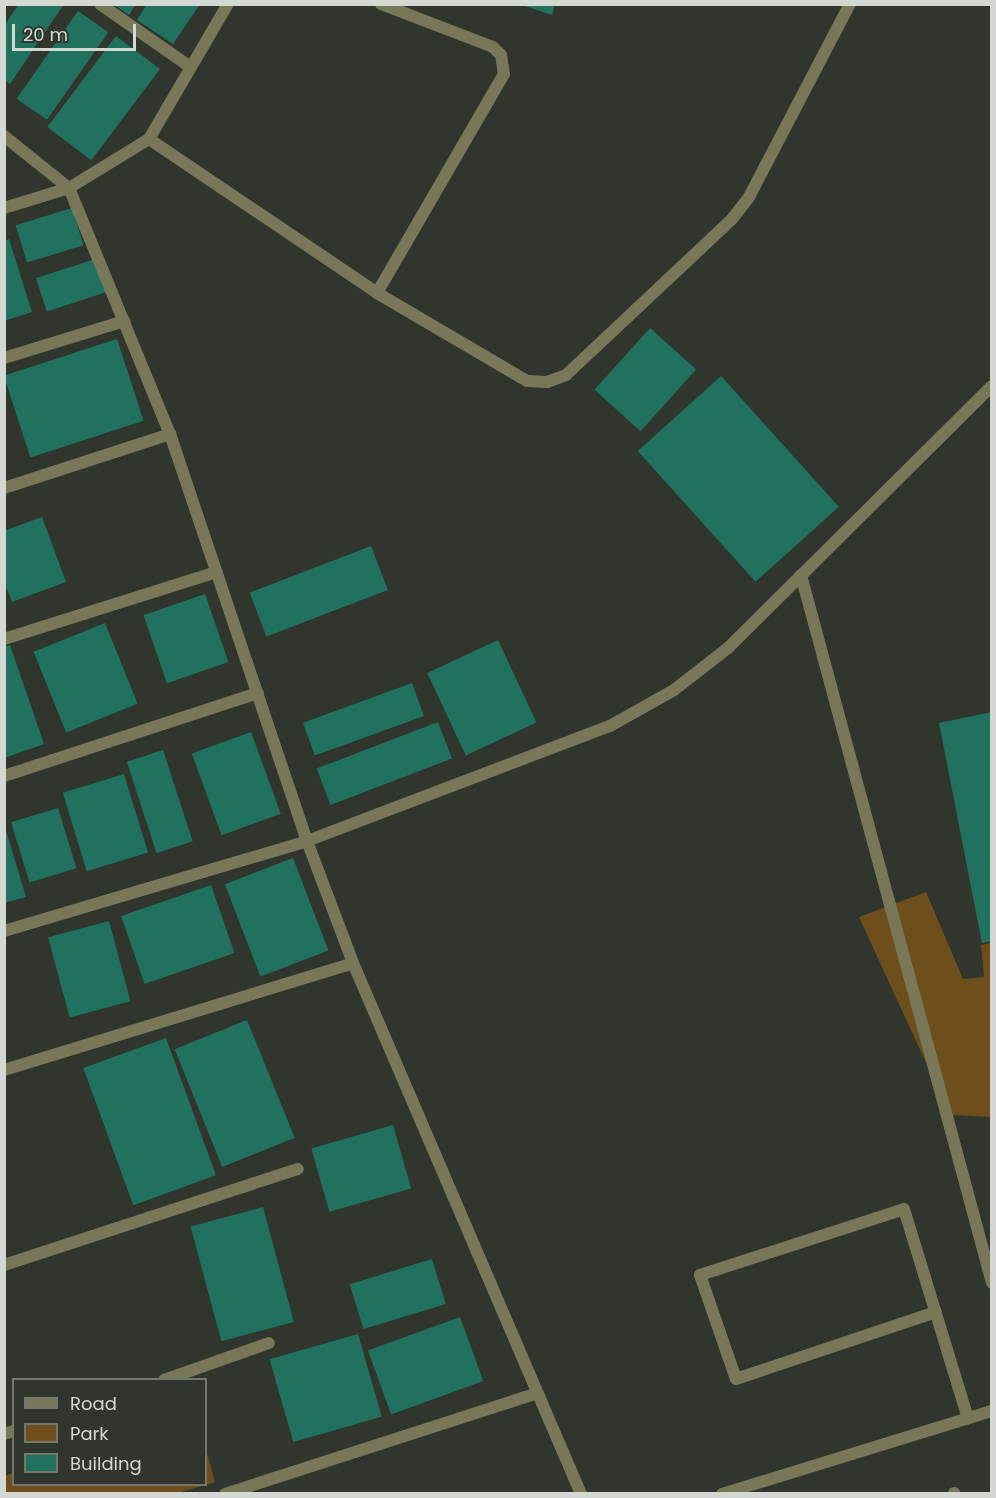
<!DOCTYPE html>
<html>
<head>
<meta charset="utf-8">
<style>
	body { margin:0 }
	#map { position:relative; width:996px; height:1498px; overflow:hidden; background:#30362e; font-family:Poppins,sans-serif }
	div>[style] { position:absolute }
	.green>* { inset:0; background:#6e4e1b }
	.building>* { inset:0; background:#20725e; transform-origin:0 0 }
	.lane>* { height:12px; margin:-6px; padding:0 6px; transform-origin:6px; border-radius:6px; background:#787858 }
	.street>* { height:12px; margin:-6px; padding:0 6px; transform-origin:6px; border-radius:6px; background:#787858 }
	span { translate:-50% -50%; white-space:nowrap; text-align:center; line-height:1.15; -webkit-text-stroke:6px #30362e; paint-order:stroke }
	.frame { position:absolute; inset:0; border:6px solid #d4d8d3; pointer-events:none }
	.legend { position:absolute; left:12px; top:1378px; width:195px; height:108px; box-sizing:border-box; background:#30362e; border:2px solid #727770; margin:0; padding:8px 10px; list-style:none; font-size:18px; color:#d4d8d3 }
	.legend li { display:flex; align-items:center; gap:12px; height:30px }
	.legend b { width:30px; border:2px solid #727770 }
	.scale { position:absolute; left:12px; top:24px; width:124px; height:27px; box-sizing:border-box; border:3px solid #d4d8d3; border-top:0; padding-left:8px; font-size:18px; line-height:21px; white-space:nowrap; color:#d4d8d3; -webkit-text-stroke:4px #30362e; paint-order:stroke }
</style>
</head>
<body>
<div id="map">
	<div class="green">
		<div style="clip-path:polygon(926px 892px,963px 979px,984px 977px,981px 945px,991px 943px,991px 1117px,950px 1115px,859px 917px)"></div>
		<div style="clip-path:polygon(206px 1450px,215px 1482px,178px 1493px,5px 1493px,5px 1476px,13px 1473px,14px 1484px,206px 1484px)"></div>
	</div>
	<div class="building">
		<div style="clip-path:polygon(19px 4px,64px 4px,10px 84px,4px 80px,4px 26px)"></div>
		<div style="clip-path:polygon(113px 4px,136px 4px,129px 15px)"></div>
		<div style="clip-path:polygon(147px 4px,200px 4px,173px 44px,137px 20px)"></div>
		<div style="clip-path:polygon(519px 4px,555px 4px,552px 15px)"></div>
		<div style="left:78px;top:11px;width:37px;height:107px;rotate:35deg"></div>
		<div style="left:116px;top:36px;width:55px;height:114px;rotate:37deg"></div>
		<div style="left:72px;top:208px;width:39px;height:59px;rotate:73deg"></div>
		<div style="clip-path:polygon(9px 239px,32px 312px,4px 321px,4px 241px)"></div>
		<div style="left:95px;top:259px;width:35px;height:62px;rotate:72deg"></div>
		<div style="left:650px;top:328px;width:62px;height:83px;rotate:42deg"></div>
		<div style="left:117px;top:339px;width:86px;height:119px;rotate:72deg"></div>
		<div style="left:721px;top:376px;width:176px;height:112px;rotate:48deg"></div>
		<div style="clip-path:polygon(42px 517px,66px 582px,12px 602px,4px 582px,4px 531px)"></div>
		<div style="left:371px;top:546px;width:47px;height:130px;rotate:69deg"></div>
		<div style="left:205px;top:594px;width:72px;height:65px;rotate:71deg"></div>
		<div style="left:105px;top:623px;width:87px;height:77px;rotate:68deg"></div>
		<div style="left:498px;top:640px;width:91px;height:78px;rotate:65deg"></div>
		<div style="clip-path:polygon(10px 645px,44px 744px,4px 758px,4px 647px)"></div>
		<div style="left:412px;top:683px;width:35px;height:116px;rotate:70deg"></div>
		<div style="clip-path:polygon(992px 712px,992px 941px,982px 943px,939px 723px)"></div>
		<div style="left:438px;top:722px;width:39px;height:130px;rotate:69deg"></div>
		<div style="left:251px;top:732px;width:87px;height:63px;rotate:70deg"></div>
		<div style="left:163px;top:750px;width:96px;height:38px;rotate:72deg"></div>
		<div style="left:124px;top:774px;width:82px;height:64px;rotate:73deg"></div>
		<div style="left:58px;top:808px;width:63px;height:49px;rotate:73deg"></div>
		<div style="clip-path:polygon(4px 824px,26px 897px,4px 903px)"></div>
		<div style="left:293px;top:858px;width:99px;height:73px;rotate:69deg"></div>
		<div style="left:211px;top:885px;width:72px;height:95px;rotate:71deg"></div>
		<div style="left:109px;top:921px;width:83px;height:63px;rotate:75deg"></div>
		<div style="left:247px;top:1020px;width:127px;height:78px;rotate:68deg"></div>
		<div style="left:166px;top:1038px;width:146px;height:88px;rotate:70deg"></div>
		<div style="left:393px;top:1125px;width:66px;height:85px;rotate:74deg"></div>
		<div style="left:263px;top:1207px;width:119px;height:75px;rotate:75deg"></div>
		<div style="left:432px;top:1259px;width:47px;height:86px;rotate:73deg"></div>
		<div style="left:460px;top:1317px;width:68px;height:98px;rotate:70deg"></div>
		<div style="left:358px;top:1334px;width:86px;height:92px;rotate:74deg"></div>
	</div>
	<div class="lane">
		<div style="left:936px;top:1312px;width:211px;rotate:161.5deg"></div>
		<div style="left:736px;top:1379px;width:110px;rotate:-109.1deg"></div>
		<div style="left:700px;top:1275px;width:214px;rotate:-17.9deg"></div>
		<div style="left:904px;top:1209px;width:219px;rotate:73deg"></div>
		<div style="left:954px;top:1493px;width:1px;rotate:45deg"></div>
		<div style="left:722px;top:1494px;width:282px;rotate:-17.1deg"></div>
	</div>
	<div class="street">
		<div style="left:100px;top:4px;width:108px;rotate:34.9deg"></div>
		<div style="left:4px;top:136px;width:83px;rotate:38.7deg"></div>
		<div style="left:69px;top:188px;width:266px;rotate:67.7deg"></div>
		<div style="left:170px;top:434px;width:429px;rotate:71.4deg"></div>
		<div style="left:307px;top:841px;width:130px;rotate:69.3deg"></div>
		<div style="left:353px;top:963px;width:578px;rotate:66.76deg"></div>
		<div style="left:149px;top:139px;width:156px;rotate:-59.7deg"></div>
		<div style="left:4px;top:208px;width:68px;rotate:-17.1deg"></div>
		<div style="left:69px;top:188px;width:94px;rotate:-31.5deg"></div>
		<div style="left:149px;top:139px;width:275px;rotate:34deg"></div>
		<div style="left:377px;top:293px;width:174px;rotate:30.4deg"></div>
		<div style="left:527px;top:381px;width:20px;rotate:3deg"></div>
		<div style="left:547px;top:382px;width:20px;rotate:-20deg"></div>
		<div style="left:566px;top:375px;width:228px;rotate:-43.2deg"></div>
		<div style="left:732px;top:219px;width:28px;rotate:-52deg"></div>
		<div style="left:749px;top:197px;width:218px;rotate:-62.4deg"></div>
		<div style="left:377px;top:293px;width:253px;rotate:-59.9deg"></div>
		<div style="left:504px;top:74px;width:19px;rotate:-99deg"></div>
		<div style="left:501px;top:55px;width:11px;rotate:-135deg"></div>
		<div style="left:493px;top:47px;width:120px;rotate:-159deg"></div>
		<div style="left:4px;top:358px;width:126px;rotate:-17.1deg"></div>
		<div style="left:4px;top:488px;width:175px;rotate:-18deg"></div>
		<div style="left:801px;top:575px;width:733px;rotate:74.9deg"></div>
		<div style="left:4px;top:639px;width:223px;rotate:-17.5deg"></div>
		<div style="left:4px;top:776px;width:267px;rotate:-18.1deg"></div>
		<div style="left:4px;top:931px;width:316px;rotate:-16.5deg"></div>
		<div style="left:307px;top:841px;width:324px;rotate:-20.8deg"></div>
		<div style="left:610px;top:726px;width:73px;rotate:-29.4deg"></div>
		<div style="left:674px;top:690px;width:68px;rotate:-37.9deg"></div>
		<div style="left:728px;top:648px;width:372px;rotate:-44.8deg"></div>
		<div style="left:4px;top:1070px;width:365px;rotate:-17deg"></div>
		<div style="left:4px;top:1265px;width:309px;rotate:-18.1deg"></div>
		<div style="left:164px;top:1380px;width:111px;rotate:-19.4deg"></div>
		<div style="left:4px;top:1434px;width:10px;rotate:-17deg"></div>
		<div style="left:225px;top:1494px;width:328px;rotate:-17.9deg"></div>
	</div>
	<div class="frame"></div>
	<ul class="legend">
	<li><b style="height:8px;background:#787858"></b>Road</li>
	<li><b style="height:16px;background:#6e4e1b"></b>Park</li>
	<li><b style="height:16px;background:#20725e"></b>Building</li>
	</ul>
	<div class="scale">20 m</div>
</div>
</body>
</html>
